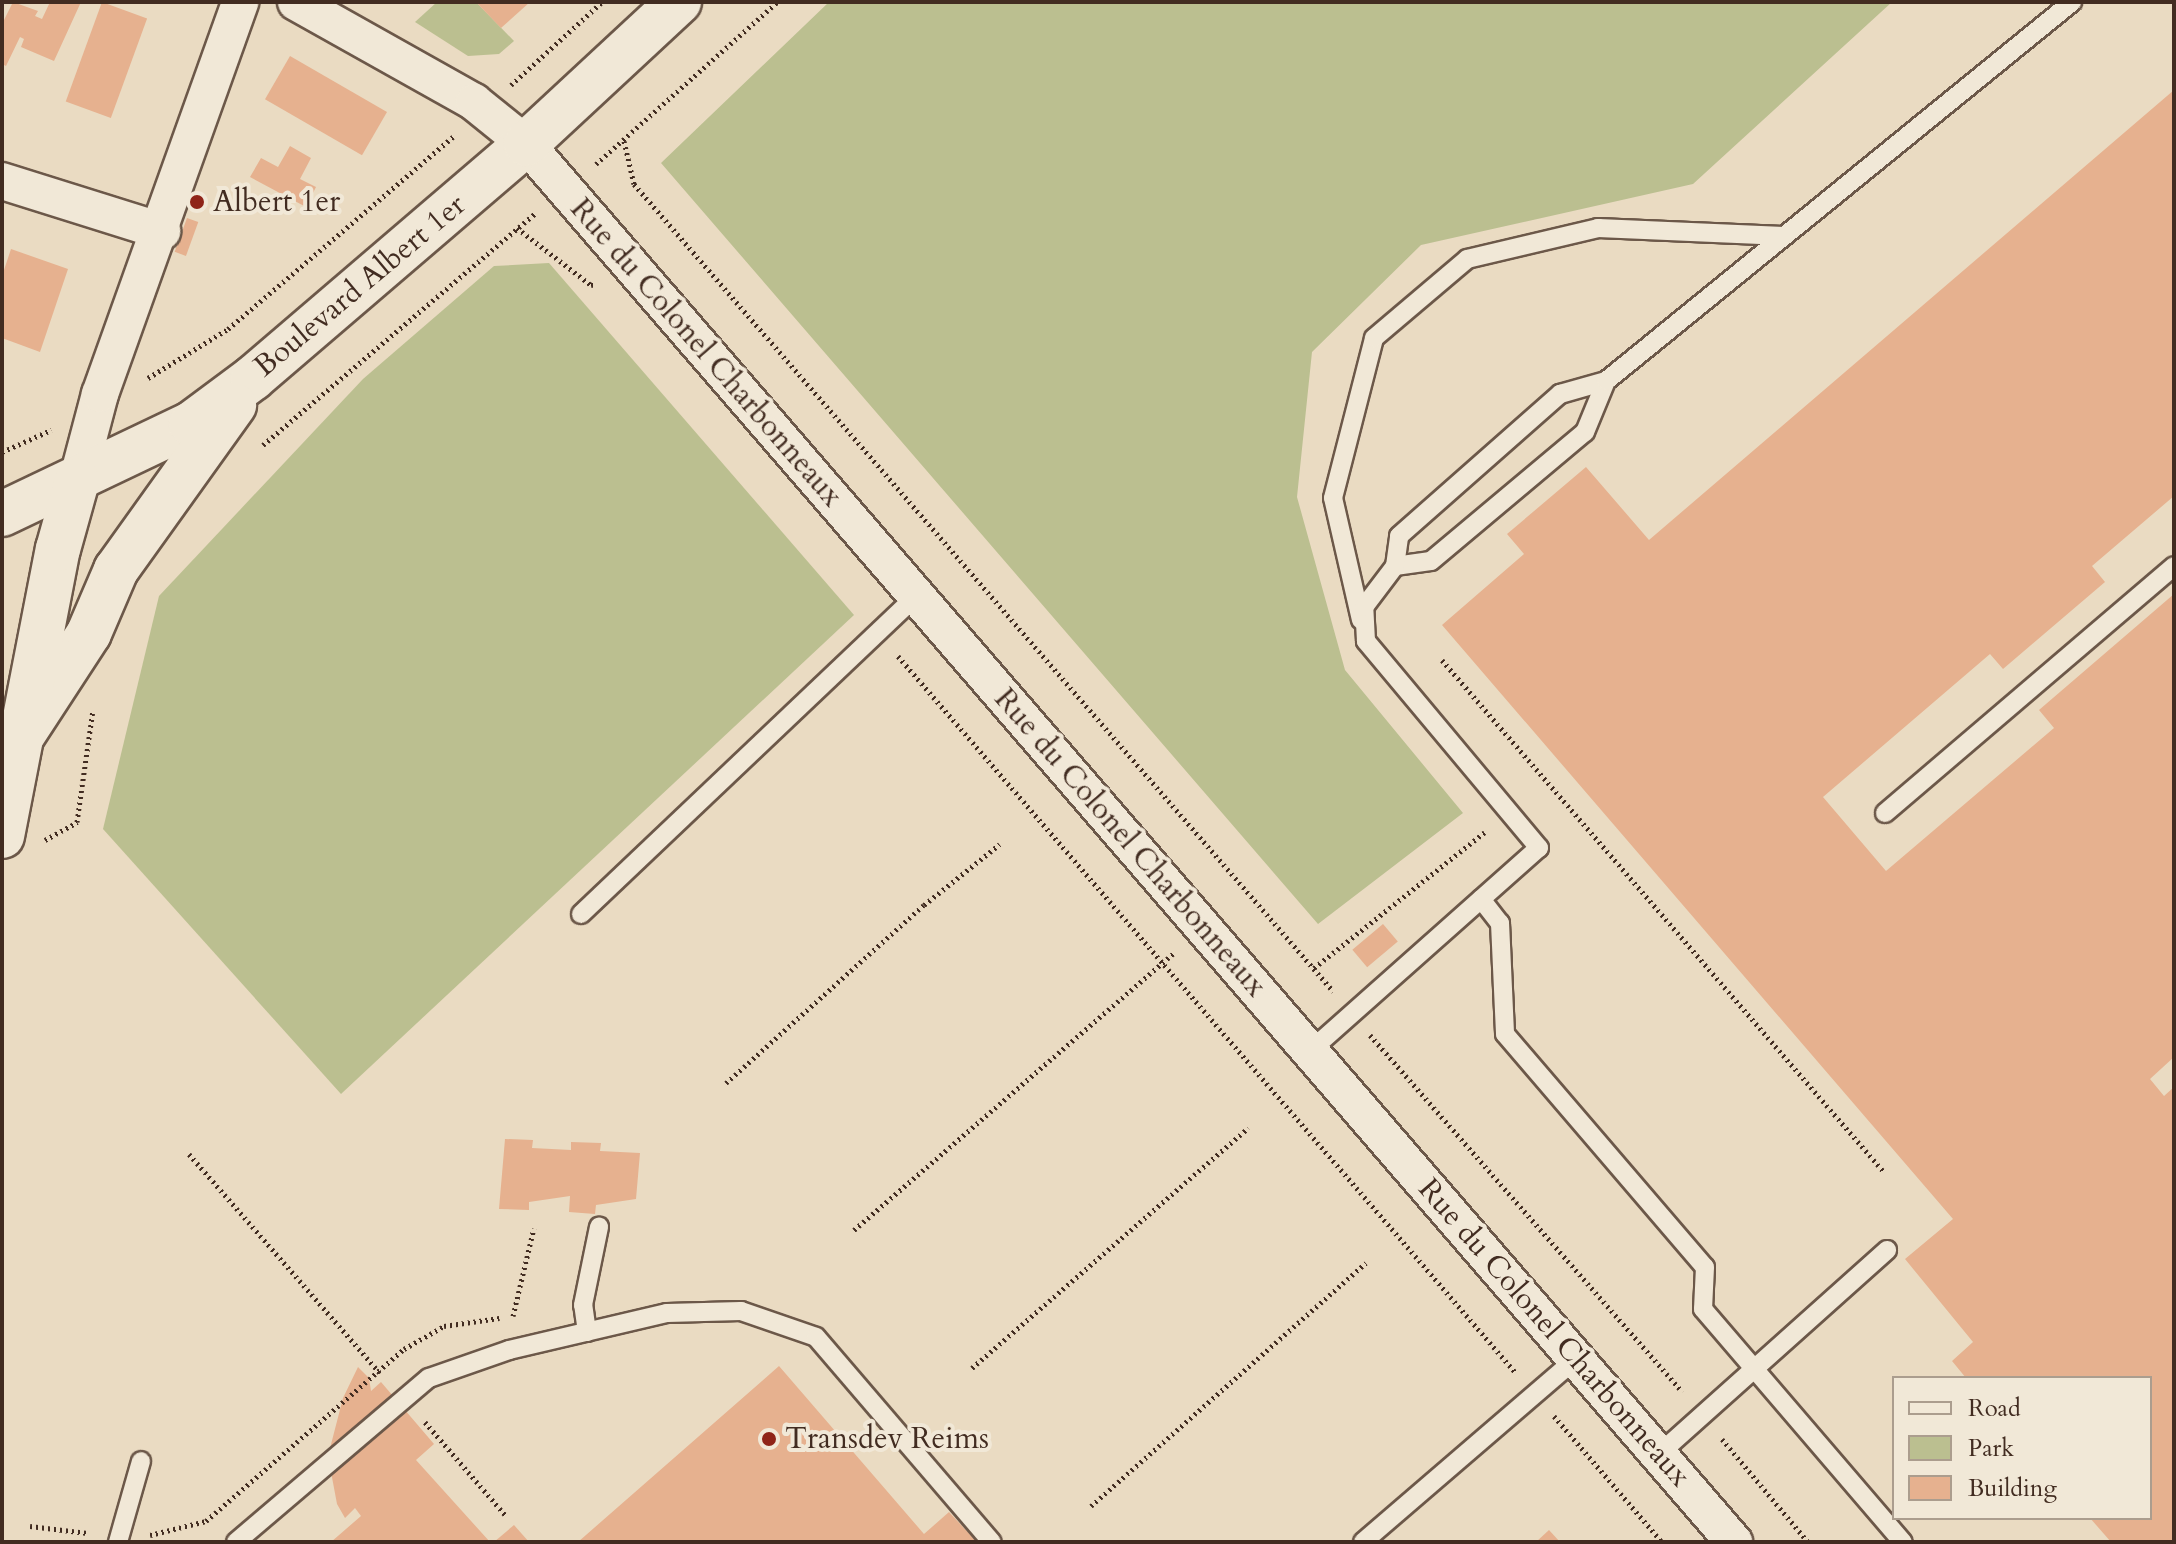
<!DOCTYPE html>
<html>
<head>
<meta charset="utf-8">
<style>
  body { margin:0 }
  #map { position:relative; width:2176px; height:1544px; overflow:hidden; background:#eadbc2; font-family:Cardo,serif }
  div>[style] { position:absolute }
  .green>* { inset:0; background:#bbbf90 }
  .building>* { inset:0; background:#e6b18f; transform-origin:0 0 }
  .path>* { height:5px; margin-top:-2.5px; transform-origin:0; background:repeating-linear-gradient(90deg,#422c21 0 2px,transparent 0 6px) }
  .roads { filter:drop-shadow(2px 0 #6c5849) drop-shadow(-2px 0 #6c5849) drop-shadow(0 2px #6c5849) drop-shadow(0 -2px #6c5849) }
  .lane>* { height:18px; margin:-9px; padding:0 9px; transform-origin:9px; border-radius:9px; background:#f1e8d7 }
  .street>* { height:36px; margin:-18px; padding:0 18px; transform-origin:18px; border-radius:18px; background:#f1e8d7 }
  .secondary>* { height:44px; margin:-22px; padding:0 22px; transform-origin:22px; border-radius:22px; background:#f1e8d7 }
  .dots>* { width:22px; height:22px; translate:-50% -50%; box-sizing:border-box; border:4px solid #f1e8d7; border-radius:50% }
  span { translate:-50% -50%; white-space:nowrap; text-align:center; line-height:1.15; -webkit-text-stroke:8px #f1e8d7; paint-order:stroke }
  .poi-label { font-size:30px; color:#422c21 }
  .left { translate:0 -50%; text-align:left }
  .street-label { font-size:30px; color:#422c21 }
  .frame { position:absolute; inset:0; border:4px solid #422c21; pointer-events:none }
  .legend { position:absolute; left:1892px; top:1376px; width:260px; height:144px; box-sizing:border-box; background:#f1e8d7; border:2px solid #ab9d8e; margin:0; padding:10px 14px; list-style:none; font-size:24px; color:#422c21 }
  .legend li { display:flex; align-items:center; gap:16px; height:40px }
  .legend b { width:40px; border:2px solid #ab9d8e }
</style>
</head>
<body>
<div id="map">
  <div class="green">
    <div style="clip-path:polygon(437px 2px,476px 2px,514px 41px,499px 54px,468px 56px,415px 22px)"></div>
    <div style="clip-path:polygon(829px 2px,1892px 2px,1693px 184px,1421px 245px,1312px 352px,1297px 497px,1345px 670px,1463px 813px,1318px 924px,661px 163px)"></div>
    <div style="clip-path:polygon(549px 263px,854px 615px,341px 1094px,103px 829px,159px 596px,363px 379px,494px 266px)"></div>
  </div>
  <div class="building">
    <div style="clip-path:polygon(13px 2px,38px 11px,35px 16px,42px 19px,50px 2px,81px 2px,54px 61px,21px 47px,24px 39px,20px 37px,6px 66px,2px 64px,2px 24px)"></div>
    <div style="left:102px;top:2px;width:48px;height:106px;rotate:20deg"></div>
    <div style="clip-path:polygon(476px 2px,530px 2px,501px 28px)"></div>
    <div style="left:290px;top:56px;width:112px;height:50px;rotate:30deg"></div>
    <div style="clip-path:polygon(2174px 90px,2174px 496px,2092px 566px,2105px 582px,2003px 669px,1990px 654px,1823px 797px,1886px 871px,2054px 728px,2039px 710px,2174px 594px,2174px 1057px,2150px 1079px,2164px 1096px,2174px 1087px,2174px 1542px,2111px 1542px,2090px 1518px,2150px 1518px,2150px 1378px,1966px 1378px,1952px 1361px,1973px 1342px,1905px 1259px,1953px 1219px,1442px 625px,1524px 554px,1507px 534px,1586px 467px,1649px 540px)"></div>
    <div style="clip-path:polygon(290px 146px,311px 158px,300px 179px,316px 187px,306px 207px,250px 177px,261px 158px,278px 167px)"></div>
    <div style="left:187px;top:218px;width:12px;height:36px;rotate:20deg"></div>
    <div style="clip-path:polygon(11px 249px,68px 269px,40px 352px,2px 338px,2px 276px)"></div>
    <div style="left:1383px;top:924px;width:23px;height:40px;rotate:50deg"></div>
    <div style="clip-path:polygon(505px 1139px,533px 1140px,532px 1148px,571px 1150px,571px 1142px,601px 1143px,600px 1151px,640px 1153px,636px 1199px,596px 1205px,595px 1214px,569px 1212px,570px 1196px,529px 1202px,529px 1210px,499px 1209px)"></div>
    <div style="clip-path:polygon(779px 1366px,924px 1534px,949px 1512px,977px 1542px,578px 1542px)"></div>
    <div style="clip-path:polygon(358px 1367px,369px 1378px,371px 1391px,381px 1382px,434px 1444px,416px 1460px,490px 1542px,331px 1542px,361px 1516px,355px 1508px,345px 1518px,337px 1504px,328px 1456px,343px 1398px)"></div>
    <div style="clip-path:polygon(514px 1525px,529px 1542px,494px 1542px)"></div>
    <div style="clip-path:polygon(1549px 1530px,1560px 1542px,1536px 1542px)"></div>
  </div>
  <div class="path">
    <div style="left:511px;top:85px;width:123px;rotate:-42.4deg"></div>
    <div style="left:624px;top:141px;width:44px;rotate:76.9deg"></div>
    <div style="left:634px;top:184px;width:1068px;rotate:49.1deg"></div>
    <div style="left:596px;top:164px;width:243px;rotate:-41.8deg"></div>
    <div style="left:517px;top:228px;width:93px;rotate:37.6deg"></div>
    <div style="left:591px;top:285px;width:5px;rotate:-11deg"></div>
    <div style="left:148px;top:378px;width:94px;rotate:-31.5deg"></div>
    <div style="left:228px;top:329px;width:296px;rotate:-40.5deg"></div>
    <div style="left:263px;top:445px;width:358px;rotate:-40.4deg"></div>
    <div style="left:2px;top:452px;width:54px;rotate:-24.2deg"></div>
    <div style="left:898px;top:656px;width:947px;rotate:49.24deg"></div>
    <div style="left:1442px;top:660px;width:676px;rotate:49.2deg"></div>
    <div style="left:45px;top:840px;width:37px;rotate:-29deg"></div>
    <div style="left:77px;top:822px;width:113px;rotate:-81.9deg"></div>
    <div style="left:1314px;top:968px;width:218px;rotate:-38.5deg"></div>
    <div style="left:1370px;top:1035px;width:474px;rotate:48.8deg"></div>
    <div style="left:726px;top:1083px;width:266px;rotate:-42deg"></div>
    <div style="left:924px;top:905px;width:97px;rotate:-38.8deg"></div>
    <div style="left:189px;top:1154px;width:291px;rotate:48.9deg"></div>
    <div style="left:854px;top:1230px;width:423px;rotate:-40.9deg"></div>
    <div style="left:513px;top:1316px;width:90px;rotate:-76.6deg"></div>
    <div style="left:972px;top:1368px;width:366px;rotate:-41deg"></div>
    <div style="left:1554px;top:1416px;width:166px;rotate:49.4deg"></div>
    <div style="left:425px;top:1422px;width:124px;rotate:49.2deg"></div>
    <div style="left:1722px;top:1439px;width:134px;rotate:50.1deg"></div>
    <div style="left:1091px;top:1506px;width:367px;rotate:-41.5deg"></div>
    <div style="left:30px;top:1526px;width:58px;rotate:6.9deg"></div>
    <div style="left:150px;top:1535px;width:58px;rotate:-14deg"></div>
    <div style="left:206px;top:1521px;width:262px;rotate:-41deg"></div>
    <div style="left:404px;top:1349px;width:46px;rotate:-29.9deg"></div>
    <div style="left:444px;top:1326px;width:56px;rotate:-8.3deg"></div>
  </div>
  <div class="roads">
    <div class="lane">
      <div style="left:1395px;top:566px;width:36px;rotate:-8deg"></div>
      <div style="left:1431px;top:561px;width:201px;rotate:-40deg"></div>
      <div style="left:1585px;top:432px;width:55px;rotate:-67.6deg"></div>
      <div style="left:1361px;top:620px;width:125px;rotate:-102.9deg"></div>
      <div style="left:1333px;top:498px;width:165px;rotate:-75.6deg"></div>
      <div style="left:1374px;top:338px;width:122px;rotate:-40.3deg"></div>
      <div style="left:1467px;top:259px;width:135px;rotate:-13.3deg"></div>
      <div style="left:1598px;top:228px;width:186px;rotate:2.5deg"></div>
      <div style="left:1885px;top:813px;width:380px;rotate:-40.5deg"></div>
      <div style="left:1481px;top:899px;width:31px;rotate:52deg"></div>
      <div style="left:1500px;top:923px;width:111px;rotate:87.4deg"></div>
      <div style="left:1505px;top:1034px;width:307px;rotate:49.4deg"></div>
      <div style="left:1705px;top:1267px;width:42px;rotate:92.7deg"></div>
      <div style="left:1703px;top:1309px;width:307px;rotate:49.4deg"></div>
      <div style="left:581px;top:914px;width:462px;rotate:-43.5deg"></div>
      <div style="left:1310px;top:1051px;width:306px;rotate:-41.6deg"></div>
      <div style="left:1539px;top:848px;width:270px;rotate:-129.9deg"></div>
      <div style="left:1366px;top:641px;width:34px;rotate:-93deg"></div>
      <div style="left:1364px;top:607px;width:51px;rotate:-52.9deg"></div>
      <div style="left:1395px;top:566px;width:30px;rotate:-82deg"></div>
      <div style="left:1399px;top:536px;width:215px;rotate:-41.4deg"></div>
      <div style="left:1560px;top:394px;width:48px;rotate:-15.8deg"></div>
      <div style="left:1606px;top:381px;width:601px;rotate:-39.12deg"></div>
      <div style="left:587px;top:1332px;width:27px;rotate:-98deg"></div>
      <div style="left:583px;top:1305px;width:80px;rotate:-78.4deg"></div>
      <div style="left:1659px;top:1454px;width:306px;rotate:-41.8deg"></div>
      <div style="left:118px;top:1542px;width:84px;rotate:-74.1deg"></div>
      <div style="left:236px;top:1542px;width:253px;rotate:-40.4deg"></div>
      <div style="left:429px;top:1378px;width:85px;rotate:-19.3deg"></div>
      <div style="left:509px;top:1350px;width:162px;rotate:-13.2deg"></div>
      <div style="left:667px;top:1313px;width:74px;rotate:-1.5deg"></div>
      <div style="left:741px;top:1311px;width:79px;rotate:19.1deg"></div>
      <div style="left:816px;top:1337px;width:270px;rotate:49.4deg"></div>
      <div style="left:1363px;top:1542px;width:281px;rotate:-40.7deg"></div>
    </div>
    <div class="street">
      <div style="left:296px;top:2px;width:204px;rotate:29.3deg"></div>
      <div style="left:474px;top:102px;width:67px;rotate:38.9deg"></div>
      <div style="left:526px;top:144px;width:1848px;rotate:49.17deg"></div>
      <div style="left:2px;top:181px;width:168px;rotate:17.4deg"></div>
      <div style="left:77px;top:481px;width:90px;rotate:-75.2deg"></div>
      <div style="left:100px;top:394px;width:416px;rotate:-70.3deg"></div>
    </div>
    <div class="secondary">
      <div style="left:2px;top:514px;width:209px;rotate:-25.5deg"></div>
      <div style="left:191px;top:424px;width:77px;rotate:-36.6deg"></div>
      <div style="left:253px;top:378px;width:360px;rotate:-40.6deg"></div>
      <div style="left:526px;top:144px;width:209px;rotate:-42.9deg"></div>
      <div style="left:20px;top:739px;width:126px;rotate:-56.9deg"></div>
      <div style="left:89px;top:633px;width:69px;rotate:-66.8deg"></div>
      <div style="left:116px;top:570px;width:203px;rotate:-54.4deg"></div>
      <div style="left:2px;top:836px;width:292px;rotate:-79deg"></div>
      <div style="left:58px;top:549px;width:71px;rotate:-74.4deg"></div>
    </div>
  </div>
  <div class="dots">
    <div style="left:197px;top:202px;background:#8f2418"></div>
    <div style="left:769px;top:1439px;background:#8f2418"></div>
  </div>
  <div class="poi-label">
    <span class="left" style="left:213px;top:202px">Albert 1er</span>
    <span class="left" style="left:785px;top:1439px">Transdev Reims</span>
  </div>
  <div class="street-label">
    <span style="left:360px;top:286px;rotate:-40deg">Boulevard Albert 1er</span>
    <span style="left:706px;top:353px;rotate:49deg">Rue du Colonel Charbonneaux</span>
    <span style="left:1130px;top:843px;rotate:49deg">Rue du Colonel Charbonneaux</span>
    <span style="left:1554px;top:1333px;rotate:49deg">Rue du Colonel Charbonneaux</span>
  </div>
  <div class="frame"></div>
  <ul class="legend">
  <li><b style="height:10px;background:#f1e8d7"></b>Road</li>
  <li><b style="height:22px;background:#bbbf90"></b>Park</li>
  <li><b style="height:22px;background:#e6b18f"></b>Building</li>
  </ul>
</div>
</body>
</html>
